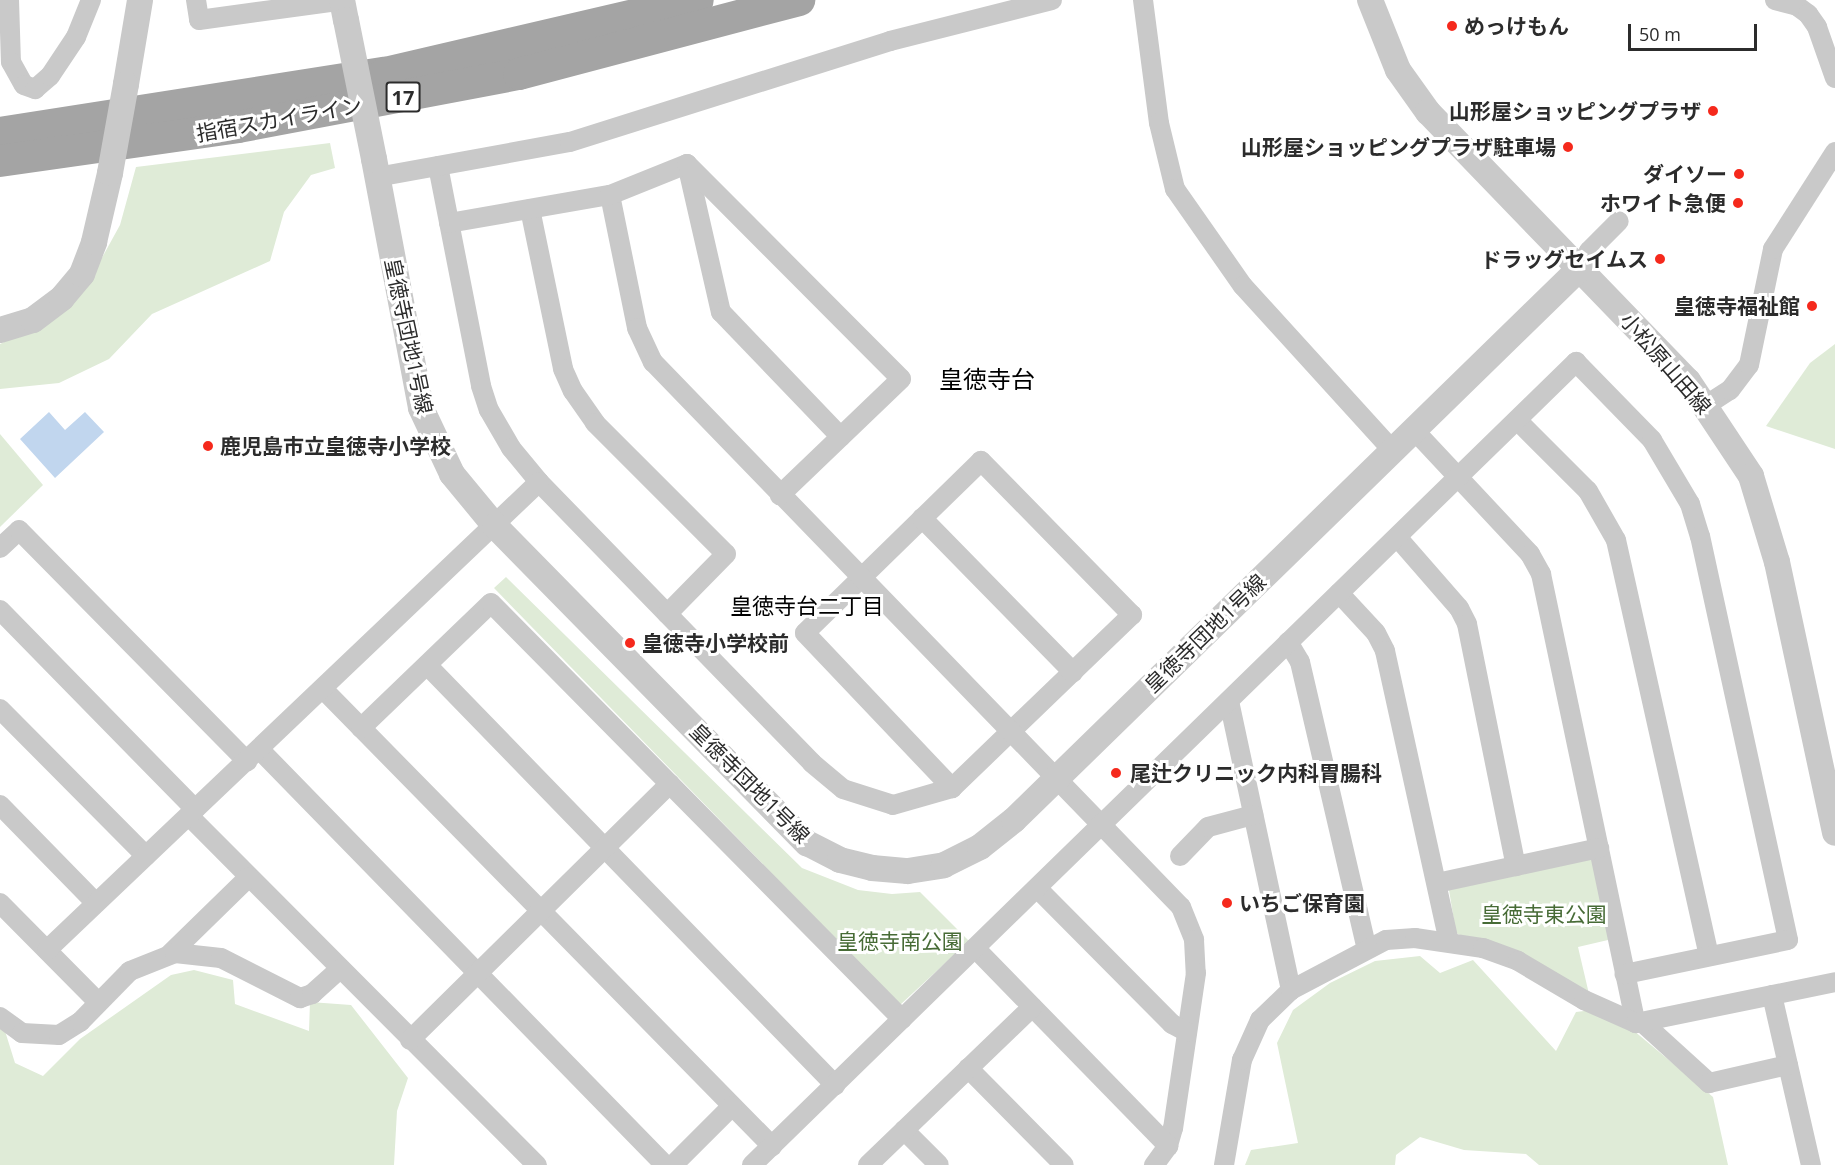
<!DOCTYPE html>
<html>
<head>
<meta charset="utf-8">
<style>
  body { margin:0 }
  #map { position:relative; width:1835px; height:1165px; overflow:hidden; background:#fff; font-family:"Open Sans","Noto Sans JP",sans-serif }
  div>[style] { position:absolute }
  .green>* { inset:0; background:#dfebd7 }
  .water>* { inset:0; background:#c1d6ee }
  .minor>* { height:20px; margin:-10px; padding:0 10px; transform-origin:10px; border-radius:10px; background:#c9c9c9 }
  .tertiary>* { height:26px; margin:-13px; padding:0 13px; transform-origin:13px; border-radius:13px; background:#c9c9c9 }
  .primary>* { height:32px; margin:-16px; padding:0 16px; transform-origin:16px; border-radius:16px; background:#a4a4a4 }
  .tertiary-bridge>* { height:26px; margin:-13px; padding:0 13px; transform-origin:13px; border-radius:13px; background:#c9c9c9 }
  .dots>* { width:16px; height:16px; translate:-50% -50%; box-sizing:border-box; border:3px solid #fff; border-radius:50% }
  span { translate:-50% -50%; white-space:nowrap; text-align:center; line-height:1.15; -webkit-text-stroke:6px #fff; paint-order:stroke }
  .shield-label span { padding:2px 4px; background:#fff; border:2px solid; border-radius:4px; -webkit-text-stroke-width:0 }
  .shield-label { font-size:20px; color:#2c2c2c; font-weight:700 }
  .poi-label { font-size:21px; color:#2c2c2c; font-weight:700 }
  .left { translate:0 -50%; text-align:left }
  .right { translate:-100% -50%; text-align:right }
  .street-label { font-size:21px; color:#2c2c2c }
  .park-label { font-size:21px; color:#476b36 }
  .neighbourhood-label { font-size:22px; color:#000 }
  .quarter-label { font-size:24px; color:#000 }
  .scale { position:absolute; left:1628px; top:24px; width:129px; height:27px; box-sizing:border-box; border:3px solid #2c2c2c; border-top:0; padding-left:8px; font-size:18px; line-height:21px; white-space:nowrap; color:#2c2c2c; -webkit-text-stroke:4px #fff; paint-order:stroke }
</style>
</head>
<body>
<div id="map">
  <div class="green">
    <div style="clip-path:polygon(330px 143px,335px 168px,311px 175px,284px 212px,270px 261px,152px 314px,109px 359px,59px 383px,0 389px,0 344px,52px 319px,87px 285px,120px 225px,136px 167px)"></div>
    <div style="clip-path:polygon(1835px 344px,1835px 449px,1766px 426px,1810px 363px)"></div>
    <div style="clip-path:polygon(0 434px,43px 485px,0 527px)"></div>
    <div style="clip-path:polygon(506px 577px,802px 868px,858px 890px,892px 894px,920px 892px,969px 941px,900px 1005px,494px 588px)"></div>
    <div style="clip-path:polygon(1588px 858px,1594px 862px,1611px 936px,1608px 940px,1578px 947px,1589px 994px,1456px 933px,1449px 890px)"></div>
    <div style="clip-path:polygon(1420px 956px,1440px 973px,1473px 960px,1556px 1051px,1576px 1012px,1592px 1010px,1627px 1025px,1713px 1097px,1728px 1165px,1539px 1165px,1526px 1154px,1464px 1150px,1420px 1137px,1396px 1155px,1395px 1165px,1245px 1165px,1251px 1150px,1298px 1143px,1277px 1043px,1293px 1010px,1330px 983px,1375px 961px)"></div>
    <div style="clip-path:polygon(194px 970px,233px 980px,235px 1004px,309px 1031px,310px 1002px,351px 1005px,408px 1078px,397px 1111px,394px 1165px,0 1165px,0 1028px,5px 1031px,15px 1063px,43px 1076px,80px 1039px,171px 975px)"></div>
  </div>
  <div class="water">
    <div style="clip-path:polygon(49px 412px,65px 430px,85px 412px,104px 432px,55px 478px,20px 439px)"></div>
  </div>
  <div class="minor">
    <div style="left:9px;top:0;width:62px;rotate:88.2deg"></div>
    <div style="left:11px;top:62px;width:26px;rotate:61deg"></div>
    <div style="left:24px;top:85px;width:12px;rotate:20deg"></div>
    <div style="left:35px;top:89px;width:20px;rotate:-41deg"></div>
    <div style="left:50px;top:76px;width:47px;rotate:-56.3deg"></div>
    <div style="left:76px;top:37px;width:40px;rotate:-68deg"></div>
    <div style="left:196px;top:0;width:20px;rotate:81deg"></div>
    <div style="left:199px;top:20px;width:147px;rotate:-7.8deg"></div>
    <div style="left:1143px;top:0;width:124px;rotate:82.6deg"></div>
    <div style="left:1159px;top:123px;width:68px;rotate:76.4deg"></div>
    <div style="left:1175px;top:189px;width:118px;rotate:55deg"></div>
    <div style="left:1243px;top:286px;width:223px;rotate:47.7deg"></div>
    <div style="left:1775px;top:0;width:23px;rotate:15deg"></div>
    <div style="left:1797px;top:6px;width:14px;rotate:36deg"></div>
    <div style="left:1808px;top:14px;width:16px;rotate:55deg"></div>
    <div style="left:1817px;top:27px;width:54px;rotate:70.6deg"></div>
    <div style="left:687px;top:164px;width:152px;rotate:77.1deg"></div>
    <div style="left:721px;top:312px;width:173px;rotate:46.2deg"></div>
    <div style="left:438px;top:166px;width:224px;rotate:78.9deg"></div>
    <div style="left:481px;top:386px;width:25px;rotate:72deg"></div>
    <div style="left:489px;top:410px;width:44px;rotate:59.9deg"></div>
    <div style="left:511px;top:448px;width:44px;rotate:50.5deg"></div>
    <div style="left:539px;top:482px;width:392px;rotate:45.8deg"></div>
    <div style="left:812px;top:763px;width:40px;rotate:40deg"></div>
    <div style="left:843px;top:789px;width:52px;rotate:17.7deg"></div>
    <div style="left:893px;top:805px;width:61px;rotate:-16.1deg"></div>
    <div style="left:952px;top:788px;width:250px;rotate:-43.9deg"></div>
    <div style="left:1132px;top:615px;width:216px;rotate:-134.4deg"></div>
    <div style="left:981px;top:461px;width:246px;rotate:135.7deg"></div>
    <div style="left:805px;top:633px;width:214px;rotate:46.5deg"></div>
    <div style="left:377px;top:177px;width:196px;rotate:-10.3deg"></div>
    <div style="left:570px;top:142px;width:336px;rotate:-17.5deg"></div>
    <div style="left:890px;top:41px;width:167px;rotate:-14.2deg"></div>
    <div style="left:610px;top:195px;width:136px;rotate:78.5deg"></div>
    <div style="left:637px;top:328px;width:38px;rotate:65deg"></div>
    <div style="left:653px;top:362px;width:759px;rotate:45.91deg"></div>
    <div style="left:1181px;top:907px;width:35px;rotate:68deg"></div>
    <div style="left:1194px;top:940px;width:33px;rotate:87deg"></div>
    <div style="left:1196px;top:973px;width:157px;rotate:98.4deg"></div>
    <div style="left:1173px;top:1128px;width:19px;rotate:106deg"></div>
    <div style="left:1168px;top:1146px;width:24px;rotate:126deg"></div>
    <div style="left:530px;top:209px;width:163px;rotate:78.3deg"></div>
    <div style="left:563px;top:369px;width:24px;rotate:66deg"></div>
    <div style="left:573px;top:391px;width:39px;rotate:55deg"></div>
    <div style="left:595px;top:423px;width:185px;rotate:45deg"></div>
    <div style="left:726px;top:554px;width:84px;rotate:134.5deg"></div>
    <div style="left:449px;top:223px;width:163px;rotate:-9.9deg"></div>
    <div style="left:610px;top:195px;width:83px;rotate:-21.9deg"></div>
    <div style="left:687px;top:164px;width:303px;rotate:45.1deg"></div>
    <div style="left:901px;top:379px;width:168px;rotate:136.2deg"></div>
    <div style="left:1580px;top:268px;width:19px;rotate:-62deg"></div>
    <div style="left:1589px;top:251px;width:42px;rotate:-45deg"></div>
    <div style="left:1705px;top:406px;width:30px;rotate:-33deg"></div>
    <div style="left:1730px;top:390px;width:31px;rotate:-53deg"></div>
    <div style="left:1749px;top:365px;width:118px;rotate:-78.3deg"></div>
    <div style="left:1773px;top:249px;width:115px;rotate:-57.4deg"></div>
    <div style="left:1517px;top:420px;width:100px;rotate:45deg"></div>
    <div style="left:1588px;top:491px;width:56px;rotate:60.3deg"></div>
    <div style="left:1616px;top:540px;width:426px;rotate:77.4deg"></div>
    <div style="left:1414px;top:430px;width:170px;rotate:46.9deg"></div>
    <div style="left:1530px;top:554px;width:23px;rotate:61deg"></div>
    <div style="left:1541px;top:574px;width:459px;rotate:78.1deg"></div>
    <div style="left:922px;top:518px;width:216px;rotate:45.6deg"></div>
    <div style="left:1397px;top:537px;width:94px;rotate:48.9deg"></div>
    <div style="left:1459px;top:608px;width:18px;rotate:63deg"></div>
    <div style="left:1467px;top:624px;width:247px;rotate:78.6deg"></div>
    <div style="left:0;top:548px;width:26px;rotate:-43deg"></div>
    <div style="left:19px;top:530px;width:325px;rotate:45.4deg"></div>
    <div style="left:1339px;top:593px;width:54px;rotate:47.2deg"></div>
    <div style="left:1376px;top:633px;width:20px;rotate:63deg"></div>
    <div style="left:1385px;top:651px;width:298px;rotate:77.6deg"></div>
    <div style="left:0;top:610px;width:279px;rotate:45.6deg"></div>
    <div style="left:1288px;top:642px;width:23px;rotate:59deg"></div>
    <div style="left:1300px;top:662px;width:295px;rotate:76.9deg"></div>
    <div style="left:427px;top:665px;width:586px;rotate:45.83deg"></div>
    <div style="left:323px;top:689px;width:641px;rotate:45.51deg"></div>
    <div style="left:1229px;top:701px;width:296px;rotate:77.9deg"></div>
    <div style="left:0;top:709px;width:207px;rotate:45.2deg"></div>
    <div style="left:361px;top:728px;width:180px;rotate:-43.9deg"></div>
    <div style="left:491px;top:603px;width:585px;rotate:45.35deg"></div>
    <div style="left:259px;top:749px;width:581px;rotate:45.7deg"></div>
    <div style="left:0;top:805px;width:137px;rotate:45.6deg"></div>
    <div style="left:189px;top:816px;width:493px;rotate:45.1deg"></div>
    <div style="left:1180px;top:856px;width:40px;rotate:-46deg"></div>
    <div style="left:1208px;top:827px;width:47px;rotate:-14.9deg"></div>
    <div style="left:1437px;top:883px;width:166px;rotate:-12.2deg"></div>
    <div style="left:1037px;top:888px;width:192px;rotate:45.2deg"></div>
    <div style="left:1172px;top:1024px;width:17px;rotate:28deg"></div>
    <div style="left:0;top:903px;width:139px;rotate:45.3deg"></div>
    <div style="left:975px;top:948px;width:277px;rotate:45.7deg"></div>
    <div style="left:47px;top:950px;width:679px;rotate:-43.57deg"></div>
    <div style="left:170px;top:954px;width:110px;rotate:-44.3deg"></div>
    <div style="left:1772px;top:995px;width:174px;rotate:77.1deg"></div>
    <div style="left:0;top:1017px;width:27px;rotate:36deg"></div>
    <div style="left:22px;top:1033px;width:37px;rotate:3deg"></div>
    <div style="left:59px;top:1035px;width:25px;rotate:-32deg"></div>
    <div style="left:80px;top:1022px;width:71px;rotate:-45.6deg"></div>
    <div style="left:130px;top:971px;width:48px;rotate:-21.8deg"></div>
    <div style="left:175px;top:953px;width:46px;rotate:6.2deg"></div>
    <div style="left:221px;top:958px;width:89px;rotate:26.9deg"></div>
    <div style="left:300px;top:998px;width:13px;rotate:-18deg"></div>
    <div style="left:312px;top:994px;width:38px;rotate:-42deg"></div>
    <div style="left:1642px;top:1022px;width:91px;rotate:42.3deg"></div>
    <div style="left:1709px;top:1083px;width:81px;rotate:-12.8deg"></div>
    <div style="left:410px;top:1040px;width:365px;rotate:-44.6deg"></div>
    <div style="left:968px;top:1068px;width:136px;rotate:45.3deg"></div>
    <div style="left:904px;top:1130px;width:49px;rotate:45deg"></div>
    <div style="left:673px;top:1165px;width:83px;rotate:-45deg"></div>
    <div style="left:752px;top:1165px;width:1151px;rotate:-44.26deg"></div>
    <div style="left:1576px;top:362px;width:109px;rotate:45.7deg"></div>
    <div style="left:1652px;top:440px;width:74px;rotate:59.3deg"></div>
    <div style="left:1690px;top:504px;width:34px;rotate:73deg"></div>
    <div style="left:1700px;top:536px;width:413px;rotate:77.7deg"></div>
    <div style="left:1788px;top:940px;width:167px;rotate:168.2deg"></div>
    <div style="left:868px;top:1165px;width:228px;rotate:-43.9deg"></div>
    <div style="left:1224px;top:1165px;width:107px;rotate:-80.3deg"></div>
    <div style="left:1242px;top:1060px;width:44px;rotate:-65.8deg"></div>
    <div style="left:1260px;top:1020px;width:43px;rotate:-44.1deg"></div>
    <div style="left:1291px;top:990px;width:107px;rotate:-27.8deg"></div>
    <div style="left:1386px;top:940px;width:29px;rotate:-4deg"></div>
    <div style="left:1415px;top:938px;width:69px;rotate:8.4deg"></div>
    <div style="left:1483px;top:948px;width:37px;rotate:20deg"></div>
    <div style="left:1518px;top:961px;width:77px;rotate:30.6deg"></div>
    <div style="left:1584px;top:1000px;width:57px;rotate:23.9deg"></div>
    <div style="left:1636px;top:1023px;width:203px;rotate:-11.6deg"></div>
  </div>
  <div class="tertiary">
    <div style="left:342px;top:0;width:20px;rotate:79deg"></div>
    <div style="left:1370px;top:0;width:75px;rotate:68.2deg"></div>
    <div style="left:1398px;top:70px;width:52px;rotate:54.5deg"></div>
    <div style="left:1428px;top:112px;width:374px;rotate:46deg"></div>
    <div style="left:1688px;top:381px;width:114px;rotate:56.4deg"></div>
    <div style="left:1751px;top:476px;width:90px;rotate:73.2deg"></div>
    <div style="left:1777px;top:562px;width:277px;rotate:77.9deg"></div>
    <div style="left:126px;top:84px;width:85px;rotate:-80.5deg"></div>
    <div style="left:374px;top:159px;width:253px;rotate:79.3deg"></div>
    <div style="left:421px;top:408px;width:73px;rotate:64.8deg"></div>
    <div style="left:452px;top:474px;width:67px;rotate:50.4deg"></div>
    <div style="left:495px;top:526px;width:445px;rotate:45.5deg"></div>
    <div style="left:807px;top:843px;width:37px;rotate:27deg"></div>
    <div style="left:840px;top:860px;width:33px;rotate:14deg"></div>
    <div style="left:872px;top:868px;width:36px;rotate:5deg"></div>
    <div style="left:908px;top:871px;width:36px;rotate:-9deg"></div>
    <div style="left:944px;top:865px;width:40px;rotate:-26.6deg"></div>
    <div style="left:980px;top:847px;width:43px;rotate:-38.5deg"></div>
    <div style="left:1014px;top:820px;width:791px;rotate:-44.28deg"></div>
    <div style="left:0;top:330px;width:34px;rotate:-17deg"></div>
    <div style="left:33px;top:320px;width:36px;rotate:-37deg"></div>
    <div style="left:62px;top:298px;width:31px;rotate:-50deg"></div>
    <div style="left:82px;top:274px;width:34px;rotate:-69deg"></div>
    <div style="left:94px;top:242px;width:71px;rotate:-76.9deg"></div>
  </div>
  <div class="primary">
    <div style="left:0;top:133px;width:390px;rotate:-8.9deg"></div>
    <div style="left:385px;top:73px;width:321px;rotate:-13.1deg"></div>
    <div style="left:0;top:161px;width:240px;rotate:-8.1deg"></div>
    <div style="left:238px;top:127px;width:286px;rotate:-10.7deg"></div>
    <div style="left:519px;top:74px;width:290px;rotate:-14.8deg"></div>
  </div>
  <div class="tertiary-bridge">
    <div style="left:346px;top:20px;width:142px;rotate:78.6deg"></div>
    <div style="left:110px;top:173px;width:90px;rotate:-79.8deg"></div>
  </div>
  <div class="dots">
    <div style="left:1452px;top:26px;background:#f5291c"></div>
    <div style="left:1713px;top:111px;background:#f5291c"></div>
    <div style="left:1568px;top:147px;background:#f5291c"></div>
    <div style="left:1739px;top:174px;background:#f5291c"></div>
    <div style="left:1738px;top:203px;background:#f5291c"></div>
    <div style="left:1660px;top:259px;background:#f5291c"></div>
    <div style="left:1812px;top:306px;background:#f5291c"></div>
    <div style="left:208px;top:446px;background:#f5291c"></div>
    <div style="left:630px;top:643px;background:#f5291c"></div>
    <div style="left:1116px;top:773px;background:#f5291c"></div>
    <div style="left:1227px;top:903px;background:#f5291c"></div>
  </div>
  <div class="shield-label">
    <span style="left:403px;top:97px">17</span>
  </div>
  <div class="poi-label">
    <span class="left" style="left:1464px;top:26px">めっけもん</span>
    <span class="right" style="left:1701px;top:111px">山形屋ショッピングプラザ</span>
    <span class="right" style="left:1556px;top:147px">山形屋ショッピングプラザ駐車場</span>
    <span class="right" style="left:1727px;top:174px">ダイソー</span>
    <span class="right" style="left:1726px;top:203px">ホワイト急便</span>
    <span class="right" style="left:1648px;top:259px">ドラッグセイムス</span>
    <span class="right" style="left:1800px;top:306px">皇徳寺福祉館</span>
    <span class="left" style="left:220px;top:446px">鹿児島市立皇徳寺小学校</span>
    <span class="left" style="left:642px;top:643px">皇徳寺小学校前</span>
    <span class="left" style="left:1130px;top:773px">尾辻クリニック内科胃腸科</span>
    <span class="left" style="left:1239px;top:903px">いちご保育園</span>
  </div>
  <div class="street-label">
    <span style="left:279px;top:119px;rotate:-10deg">指宿スカイライン</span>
    <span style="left:409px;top:336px;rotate:78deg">皇徳寺団地1号線</span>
    <span style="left:1666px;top:363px;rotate:49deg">小松原山田線</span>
    <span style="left:1205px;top:633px;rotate:-44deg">皇徳寺団地1号線</span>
    <span style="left:750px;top:783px;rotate:45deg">皇徳寺団地1号線</span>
  </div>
  <div class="park-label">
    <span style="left:1544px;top:914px">皇徳寺東公園</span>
    <span style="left:900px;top:941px">皇徳寺南公園</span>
  </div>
  <div class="neighbourhood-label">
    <span style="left:807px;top:606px">皇徳寺台二丁目</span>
  </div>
  <div class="quarter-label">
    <span style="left:987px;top:379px">皇徳寺台</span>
  </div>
  <div class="scale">50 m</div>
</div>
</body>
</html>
